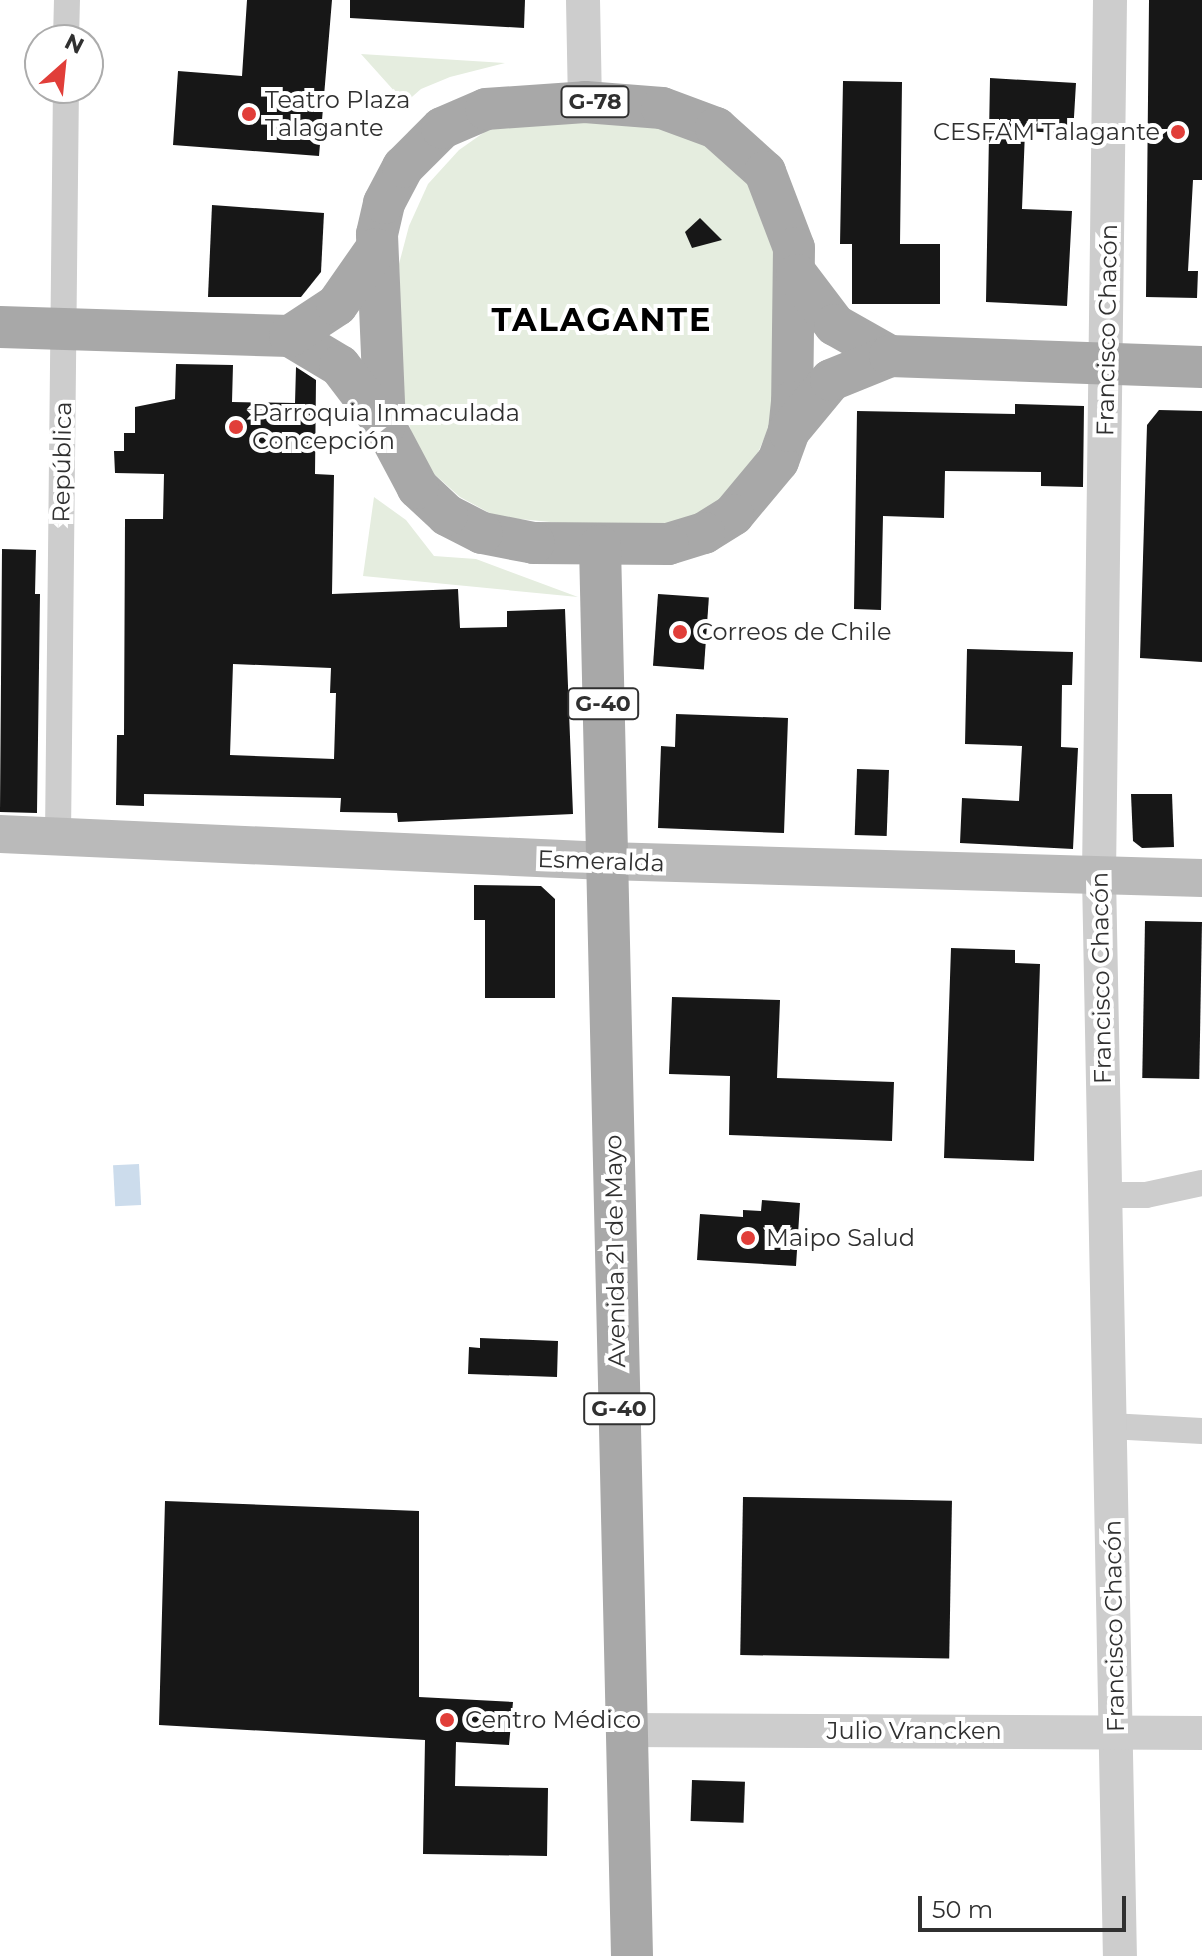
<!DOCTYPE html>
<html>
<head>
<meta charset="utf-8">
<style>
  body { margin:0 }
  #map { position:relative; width:1202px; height:1956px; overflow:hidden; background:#fff; font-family:Montserrat,sans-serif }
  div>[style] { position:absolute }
  .green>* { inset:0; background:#e5eddf }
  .water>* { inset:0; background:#ccdcec; transform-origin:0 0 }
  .building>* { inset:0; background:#171717; transform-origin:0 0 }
  .minor>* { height:26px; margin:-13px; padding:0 13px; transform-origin:13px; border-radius:13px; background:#cdcdcd }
  .tertiary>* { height:34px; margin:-17px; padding:0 17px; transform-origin:17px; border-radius:17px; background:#cdcdcd }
  .secondary>* { height:38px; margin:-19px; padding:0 19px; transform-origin:19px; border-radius:19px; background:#bababa }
  .primary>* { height:42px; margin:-21px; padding:0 21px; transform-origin:21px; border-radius:21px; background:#a8a8a8 }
  .dots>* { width:22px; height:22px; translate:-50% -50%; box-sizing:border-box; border:4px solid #fff; border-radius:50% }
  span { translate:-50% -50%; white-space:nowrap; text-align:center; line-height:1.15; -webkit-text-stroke:8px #fff; paint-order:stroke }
  .shield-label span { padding:2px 6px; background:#fff; border:2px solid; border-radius:6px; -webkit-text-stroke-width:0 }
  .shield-label { font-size:22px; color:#303030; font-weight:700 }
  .poi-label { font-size:24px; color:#303030 }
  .left { translate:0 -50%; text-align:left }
  .right { translate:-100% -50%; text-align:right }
  .street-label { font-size:24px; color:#303030 }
  .district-label { font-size:32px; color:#000; font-weight:700; letter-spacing:2px }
  .north { position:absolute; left:24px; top:24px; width:80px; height:80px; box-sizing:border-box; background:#fff; border:2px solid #acacac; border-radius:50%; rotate:27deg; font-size:22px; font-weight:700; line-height:32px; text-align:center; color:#303030 }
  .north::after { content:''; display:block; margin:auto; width:28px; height:36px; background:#e13e39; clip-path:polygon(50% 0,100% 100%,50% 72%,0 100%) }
  .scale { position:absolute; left:918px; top:1896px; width:208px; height:36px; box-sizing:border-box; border:4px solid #303030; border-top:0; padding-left:10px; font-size:24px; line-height:28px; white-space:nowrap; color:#303030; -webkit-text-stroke:6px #fff; paint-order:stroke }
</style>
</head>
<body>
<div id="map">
  <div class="green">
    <div style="clip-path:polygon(361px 54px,505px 63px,450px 77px,421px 89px,405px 103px)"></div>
    <div style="clip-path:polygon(530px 119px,634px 119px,713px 147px,762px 196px,783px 283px,770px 425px,753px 464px,725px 501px,685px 520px,636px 530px,497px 517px,460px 497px,433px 473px,412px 434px,403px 404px,399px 264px,409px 226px,428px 184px,459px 150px,486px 131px)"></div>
    <div style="clip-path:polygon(374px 497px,406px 520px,434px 556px,476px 559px,578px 597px,363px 576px)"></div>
  </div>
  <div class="water">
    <div style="left:139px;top:1164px;width:41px;height:26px;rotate:87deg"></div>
  </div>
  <div class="building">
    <div style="clip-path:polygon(247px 0,332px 0,319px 156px,173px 145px,178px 71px,242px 76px)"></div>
    <div style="clip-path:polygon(350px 0,525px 0,524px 28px,350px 18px)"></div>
    <div style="clip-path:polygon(1149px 0,1202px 0,1202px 180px,1193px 180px,1188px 271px,1198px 271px,1197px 298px,1146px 297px)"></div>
    <div style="clip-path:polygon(990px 78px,1076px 83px,1073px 134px,1025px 131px,1022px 209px,1072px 211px,1067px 306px,986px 302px)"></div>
    <div style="clip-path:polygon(843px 81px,902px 82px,900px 244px,940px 244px,940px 304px,852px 304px,852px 244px,840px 244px)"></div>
    <div style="clip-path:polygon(212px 205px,324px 213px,321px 272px,301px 297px,208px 297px)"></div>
    <div style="clip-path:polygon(700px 218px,722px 240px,692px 248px,685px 232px)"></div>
    <div style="clip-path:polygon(evenodd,176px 364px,233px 365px,232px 402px,295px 403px,296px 367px,316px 380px,315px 474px,334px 475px,332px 594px,458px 589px,460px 628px,507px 627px,507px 611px,565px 609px,573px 814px,398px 822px,397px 813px,340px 812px,341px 798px,144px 794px,144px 806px,116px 805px,117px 735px,124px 735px,125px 519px,163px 519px,164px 474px,115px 473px,114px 451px,124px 451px,124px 433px,135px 433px,135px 407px,175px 399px,176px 364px,233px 664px,331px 668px,330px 693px,336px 693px,334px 759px,230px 755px,233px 664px)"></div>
    <div style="clip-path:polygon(1015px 404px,1084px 406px,1083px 487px,1041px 486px,1041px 472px,945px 471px,944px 518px,883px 516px,881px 610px,854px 609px,857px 411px,1015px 414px)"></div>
    <div style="clip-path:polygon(1159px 410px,1202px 411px,1202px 662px,1140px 658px,1147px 425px)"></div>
    <div style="clip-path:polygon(2px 549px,36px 550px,35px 594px,40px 594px,37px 813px,0 812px)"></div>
    <div style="left:658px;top:594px;width:51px;height:72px;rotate:4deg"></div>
    <div style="clip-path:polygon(967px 649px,1073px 652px,1072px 685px,1062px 685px,1061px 747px,1078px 748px,1073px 849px,960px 843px,962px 798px,1019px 801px,1022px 746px,965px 744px)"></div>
    <div style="clip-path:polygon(676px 714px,788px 718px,784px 833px,658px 828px,661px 746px,675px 747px)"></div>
    <div style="left:857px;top:769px;width:32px;height:66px;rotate:2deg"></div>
    <div style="clip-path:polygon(1131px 794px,1172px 794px,1174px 847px,1142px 848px,1133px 841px)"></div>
    <div style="clip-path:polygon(474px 885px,541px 886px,555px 899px,555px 998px,485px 998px,485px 920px,474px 920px)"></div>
    <div style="left:1145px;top:921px;width:57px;height:157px;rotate:1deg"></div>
    <div style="clip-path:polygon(951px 948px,1015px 950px,1015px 963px,1040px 964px,1034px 1161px,944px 1158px)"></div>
    <div style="clip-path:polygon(672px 997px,780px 1000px,777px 1078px,894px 1082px,892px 1141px,729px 1135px,730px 1076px,669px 1074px)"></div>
    <div style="clip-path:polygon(762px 1200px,800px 1203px,796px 1266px,697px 1260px,700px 1214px,743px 1217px,743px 1210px,761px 1211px)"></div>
    <div style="clip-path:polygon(480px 1338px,558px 1341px,557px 1377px,468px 1374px,469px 1347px,480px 1348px)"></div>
    <div style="left:743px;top:1497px;width:209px;height:158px;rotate:1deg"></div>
    <div style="clip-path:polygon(165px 1501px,419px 1511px,419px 1697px,513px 1702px,509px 1745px,456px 1742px,455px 1786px,548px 1788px,547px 1856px,423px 1854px,425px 1740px,159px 1725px)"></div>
    <div style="left:692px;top:1780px;width:53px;height:41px;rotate:2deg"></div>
  </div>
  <div class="minor">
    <div style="left:66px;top:40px;width:40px;rotate:-88.6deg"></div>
    <div style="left:58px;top:836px;width:748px;rotate:-89.39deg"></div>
    <div style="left:1106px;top:1195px;width:40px"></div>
    <div style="left:1146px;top:1195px;width:57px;rotate:-12.1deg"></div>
    <div style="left:1110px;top:1426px;width:92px;rotate:3.1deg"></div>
  </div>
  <div class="tertiary">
    <div style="left:583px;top:0;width:102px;rotate:88.9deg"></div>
    <div style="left:1110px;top:0;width:876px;rotate:90.72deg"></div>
    <div style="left:1099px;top:876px;width:1080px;rotate:88.89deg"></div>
    <div style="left:626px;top:1730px;width:576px;rotate:0.3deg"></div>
  </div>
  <div class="secondary">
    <div style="left:0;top:834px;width:607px;rotate:2.55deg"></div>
    <div style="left:606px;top:861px;width:596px;rotate:1.63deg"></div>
  </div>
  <div class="primary">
    <div style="left:585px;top:102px;width:77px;rotate:4.5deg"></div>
    <div style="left:662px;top:108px;width:58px;rotate:20.3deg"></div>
    <div style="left:716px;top:128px;width:66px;rotate:41.9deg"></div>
    <div style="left:765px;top:172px;width:81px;rotate:69.1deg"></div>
    <div style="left:794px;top:248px;width:154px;rotate:90.7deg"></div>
    <div style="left:792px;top:402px;width:29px;rotate:96deg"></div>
    <div style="left:789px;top:431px;width:32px;rotate:110deg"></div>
    <div style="left:778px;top:461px;width:70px;rotate:129.8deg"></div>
    <div style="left:733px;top:515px;width:34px;rotate:148deg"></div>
    <div style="left:704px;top:533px;width:38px;rotate:163deg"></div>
    <div style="left:668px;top:544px;width:134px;rotate:-179.6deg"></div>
    <div style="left:534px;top:543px;width:53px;rotate:-169.1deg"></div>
    <div style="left:482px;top:533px;width:39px;rotate:-153deg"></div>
    <div style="left:447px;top:515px;width:40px;rotate:-137deg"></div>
    <div style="left:418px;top:488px;width:70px;rotate:-118deg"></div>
    <div style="left:385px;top:426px;width:192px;rotate:-92.4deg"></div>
    <div style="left:377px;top:234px;width:32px;rotate:-77deg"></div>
    <div style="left:384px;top:203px;width:41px;rotate:-62.2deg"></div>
    <div style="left:403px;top:167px;width:55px;rotate:-45deg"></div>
    <div style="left:442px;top:128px;width:48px;rotate:-23.4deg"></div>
    <div style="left:486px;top:109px;width:99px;rotate:-4deg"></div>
    <div style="left:797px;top:275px;width:63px;rotate:52.8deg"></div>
    <div style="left:835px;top:325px;width:63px;rotate:29.4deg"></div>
    <div style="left:0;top:327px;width:290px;rotate:1.8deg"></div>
    <div style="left:290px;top:336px;width:58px;rotate:31deg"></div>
    <div style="left:340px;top:366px;width:74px;rotate:52.7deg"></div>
    <div style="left:290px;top:336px;width:56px;rotate:-33.4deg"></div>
    <div style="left:337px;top:305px;width:68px;rotate:-55.1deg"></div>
    <div style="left:789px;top:431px;width:66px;rotate:-50.5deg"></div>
    <div style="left:831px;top:380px;width:64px;rotate:-22.1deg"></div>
    <div style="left:890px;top:356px;width:312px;rotate:2deg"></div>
    <div style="left:600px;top:546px;width:1410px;rotate:88.7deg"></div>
  </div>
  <div class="dots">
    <div style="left:249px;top:114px;background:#e13e39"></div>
    <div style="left:1178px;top:132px;background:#e13e39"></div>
    <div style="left:236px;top:427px;background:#e13e39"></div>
    <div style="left:680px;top:632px;background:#e13e39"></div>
    <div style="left:748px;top:1238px;background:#e13e39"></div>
    <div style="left:447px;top:1720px;background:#e13e39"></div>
  </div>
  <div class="shield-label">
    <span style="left:595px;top:102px">G-78</span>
    <span style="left:603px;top:704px">G-40</span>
    <span style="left:619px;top:1409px">G-40</span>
  </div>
  <div class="poi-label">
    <span class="left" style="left:265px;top:114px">Teatro Plaza<br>Talagante</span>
    <span class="right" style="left:1160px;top:132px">CESFAM Talagante</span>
    <span class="left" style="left:252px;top:427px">Parroquia Inmaculada<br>Concepción</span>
    <span class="left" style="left:696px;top:632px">Correos de Chile</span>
    <span class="left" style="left:766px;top:1238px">Maipo Salud</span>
    <span class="left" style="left:465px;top:1720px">Centro Médico</span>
  </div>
  <div class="street-label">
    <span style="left:1107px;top:330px;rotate:-89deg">Francisco Chacón</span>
    <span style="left:62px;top:462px;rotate:-89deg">República</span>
    <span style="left:601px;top:861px;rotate:2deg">Esmeralda</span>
    <span style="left:1101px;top:978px;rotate:-91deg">Francisco Chacón</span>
    <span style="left:615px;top:1251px;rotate:-91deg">Avenida 21 de Mayo</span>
    <span style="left:1114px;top:1626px;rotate:-91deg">Francisco Chacón</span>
    <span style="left:914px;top:1731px">Julio Vrancken</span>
  </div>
  <div class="district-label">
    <span style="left:602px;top:320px">TALAGANTE</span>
  </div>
  <div class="north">N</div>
  <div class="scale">50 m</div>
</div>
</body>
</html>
